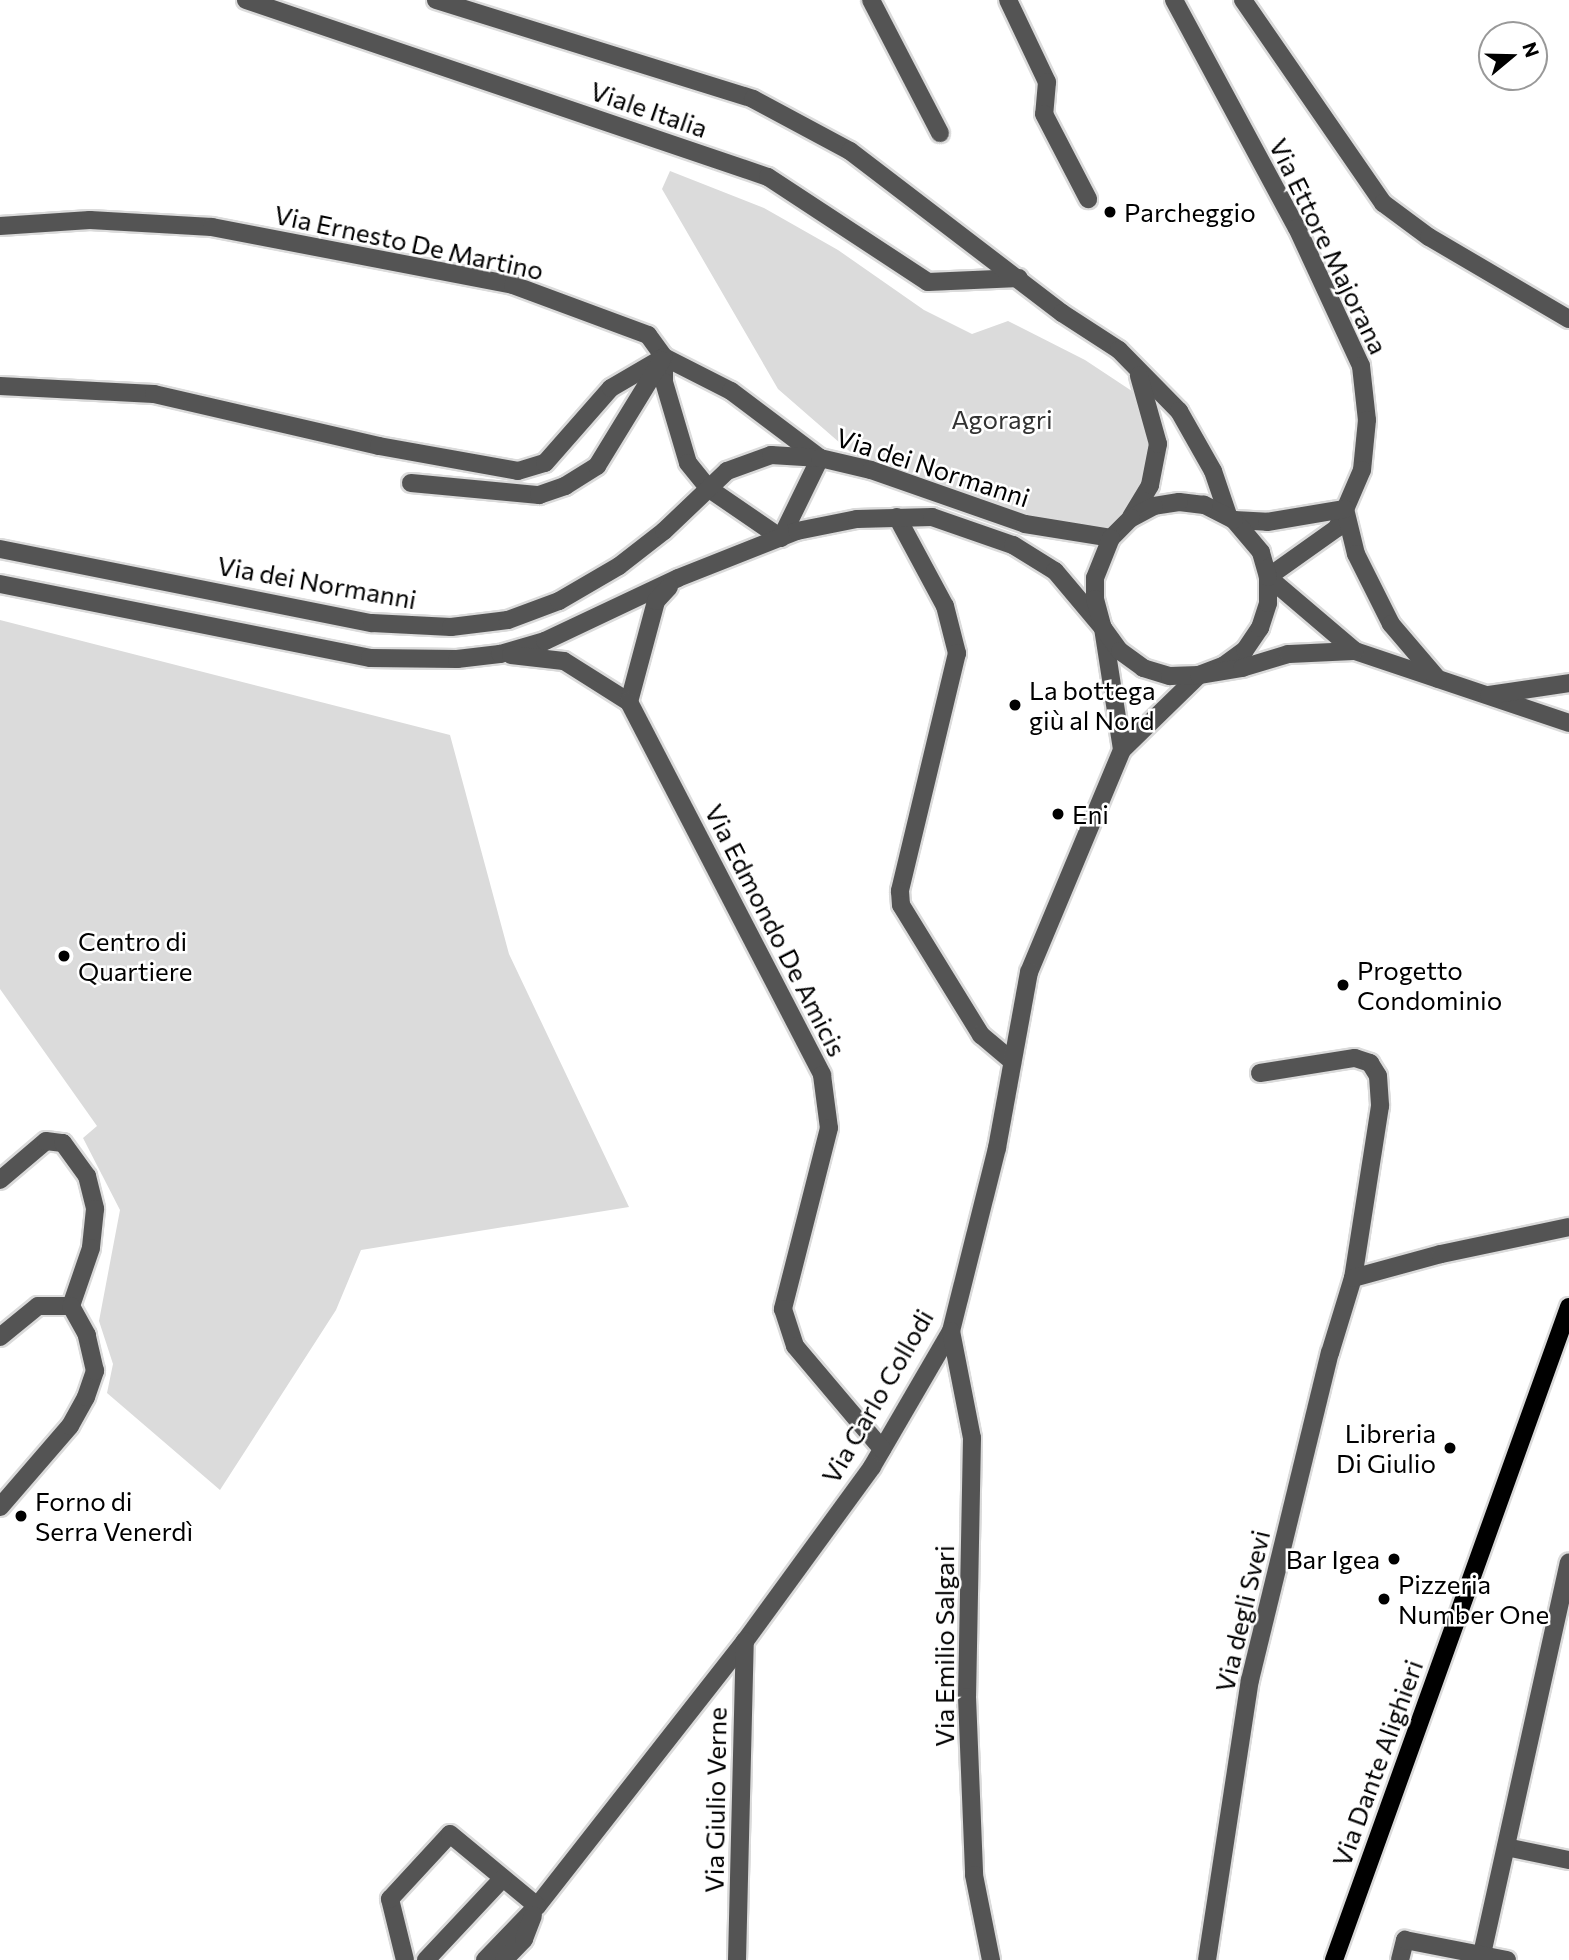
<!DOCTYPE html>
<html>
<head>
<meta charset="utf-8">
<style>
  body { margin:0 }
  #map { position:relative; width:1569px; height:1960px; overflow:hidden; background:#fff; font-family:Commissioner,sans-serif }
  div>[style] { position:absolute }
  .green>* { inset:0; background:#dbdbdb }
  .roads { filter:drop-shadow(2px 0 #dbdbdb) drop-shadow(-2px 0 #dbdbdb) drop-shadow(0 2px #dbdbdb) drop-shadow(0 -2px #dbdbdb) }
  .minor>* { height:18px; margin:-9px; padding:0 9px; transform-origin:9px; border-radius:9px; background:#545454 }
  .major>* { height:18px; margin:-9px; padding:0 9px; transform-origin:9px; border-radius:9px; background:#000 }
  .dots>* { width:19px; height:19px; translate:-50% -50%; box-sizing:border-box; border:4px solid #fff; border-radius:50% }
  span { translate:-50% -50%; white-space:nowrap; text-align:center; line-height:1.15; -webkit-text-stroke:5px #fff; paint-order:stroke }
  .street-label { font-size:26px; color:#000 }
  .poi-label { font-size:26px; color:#000 }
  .left { translate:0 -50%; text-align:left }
  .right { translate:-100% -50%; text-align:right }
  .park-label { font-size:26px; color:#323232 }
  .north { position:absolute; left:1478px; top:21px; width:70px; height:70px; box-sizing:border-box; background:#fff; border:2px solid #999; border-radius:50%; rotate:71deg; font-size:19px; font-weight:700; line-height:28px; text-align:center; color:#000 }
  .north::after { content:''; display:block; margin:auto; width:24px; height:32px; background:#000; clip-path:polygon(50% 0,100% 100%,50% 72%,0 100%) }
</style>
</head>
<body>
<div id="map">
  <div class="green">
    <div style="clip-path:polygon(670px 171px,764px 208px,838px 250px,924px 310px,972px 334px,1008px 321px,1085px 360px,1150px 403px,1150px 485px,1120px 527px,1074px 535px,871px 470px,778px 389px,662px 189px)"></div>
    <div style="clip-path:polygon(0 620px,450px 735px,509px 954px,629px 1207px,361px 1250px,336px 1310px,220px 1490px,107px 1393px,113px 1364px,99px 1321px,120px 1210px,83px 1138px,97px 1126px,0 989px)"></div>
  </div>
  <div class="roads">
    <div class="minor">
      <div style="left:246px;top:0;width:551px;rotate:18.73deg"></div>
      <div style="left:768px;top:177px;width:191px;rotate:33.3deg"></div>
      <div style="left:928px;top:282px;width:91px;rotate:-2.5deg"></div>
      <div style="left:436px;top:0;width:332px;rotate:17.3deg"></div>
      <div style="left:753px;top:99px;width:110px;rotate:28.2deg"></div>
      <div style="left:850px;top:151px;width:267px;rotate:37.4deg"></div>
      <div style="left:1062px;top:313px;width:68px;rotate:33deg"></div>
      <div style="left:1119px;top:350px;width:86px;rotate:45.5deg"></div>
      <div style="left:1179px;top:411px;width:69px;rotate:60.5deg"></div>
      <div style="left:1213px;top:471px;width:46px;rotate:71.2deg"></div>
      <div style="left:871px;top:0;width:150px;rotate:62.6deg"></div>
      <div style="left:1008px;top:0;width:91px;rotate:64.6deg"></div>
      <div style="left:1047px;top:82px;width:32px;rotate:95deg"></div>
      <div style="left:1044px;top:114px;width:96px;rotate:62.6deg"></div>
      <div style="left:1174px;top:0;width:259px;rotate:61.7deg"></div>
      <div style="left:1297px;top:228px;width:152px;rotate:65.1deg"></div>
      <div style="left:1361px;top:366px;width:54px;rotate:83.7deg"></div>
      <div style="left:1367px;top:420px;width:50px;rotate:95.7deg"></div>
      <div style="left:1362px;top:470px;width:63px;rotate:113.3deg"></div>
      <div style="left:1337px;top:528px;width:85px;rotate:144.6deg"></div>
      <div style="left:1268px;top:577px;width:114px;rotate:40.4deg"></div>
      <div style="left:1355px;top:651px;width:226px;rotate:18.6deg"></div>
      <div style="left:1243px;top:0;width:247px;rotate:55.4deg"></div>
      <div style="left:1383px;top:203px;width:57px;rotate:36.5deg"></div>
      <div style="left:1429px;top:237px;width:162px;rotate:30.4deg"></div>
      <div style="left:0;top:226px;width:90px;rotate:-3.8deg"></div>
      <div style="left:90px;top:220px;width:122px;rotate:3.3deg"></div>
      <div style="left:212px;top:227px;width:307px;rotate:10.9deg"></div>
      <div style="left:513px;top:285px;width:144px;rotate:20.3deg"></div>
      <div style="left:648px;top:335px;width:27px;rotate:54deg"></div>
      <div style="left:664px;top:357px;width:75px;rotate:26.9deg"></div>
      <div style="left:731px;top:391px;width:111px;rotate:37deg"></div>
      <div style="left:664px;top:357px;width:25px;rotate:90deg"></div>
      <div style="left:664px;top:382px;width:84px;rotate:73.5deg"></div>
      <div style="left:688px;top:463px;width:32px;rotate:51deg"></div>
      <div style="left:708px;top:488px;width:88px;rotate:34.4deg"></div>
      <div style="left:0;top:386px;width:154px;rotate:3deg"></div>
      <div style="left:154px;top:394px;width:231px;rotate:13deg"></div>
      <div style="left:379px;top:446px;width:141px;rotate:10.2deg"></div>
      <div style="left:518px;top:471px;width:28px;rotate:-17deg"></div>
      <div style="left:545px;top:463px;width:100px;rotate:-48.7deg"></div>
      <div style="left:611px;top:388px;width:61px;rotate:-30.3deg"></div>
      <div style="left:411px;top:483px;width:129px;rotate:5.4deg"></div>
      <div style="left:539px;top:495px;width:28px;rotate:-19deg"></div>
      <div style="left:565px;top:486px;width:38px;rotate:-32deg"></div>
      <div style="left:597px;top:466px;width:124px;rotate:-58.5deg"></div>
      <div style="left:1345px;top:509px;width:46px;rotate:76.3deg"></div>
      <div style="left:1356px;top:554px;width:78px;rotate:63.4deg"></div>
      <div style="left:1391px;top:624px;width:72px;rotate:49.5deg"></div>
      <div style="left:897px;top:517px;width:101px;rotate:61.7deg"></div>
      <div style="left:945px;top:606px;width:49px;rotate:75.7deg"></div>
      <div style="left:957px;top:653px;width:245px;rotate:103.5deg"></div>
      <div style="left:900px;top:891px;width:14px;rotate:86deg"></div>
      <div style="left:901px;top:905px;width:153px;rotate:58.4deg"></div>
      <div style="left:981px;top:1035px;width:40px;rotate:40deg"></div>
      <div style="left:1131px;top:517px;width:37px;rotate:-59deg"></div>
      <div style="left:1150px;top:485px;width:42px;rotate:-79deg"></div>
      <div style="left:1158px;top:444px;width:71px;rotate:-105.6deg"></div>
      <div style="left:1234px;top:520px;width:33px;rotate:3deg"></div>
      <div style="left:1267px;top:522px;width:79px;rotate:-9.5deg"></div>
      <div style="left:781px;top:538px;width:89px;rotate:-64deg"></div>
      <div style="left:0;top:549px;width:379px;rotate:11.3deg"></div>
      <div style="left:372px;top:623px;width:79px;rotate:2.9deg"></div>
      <div style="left:451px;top:627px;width:57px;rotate:-7deg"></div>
      <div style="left:508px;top:620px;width:54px;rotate:-20.4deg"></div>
      <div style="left:559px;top:601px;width:69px;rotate:-30.3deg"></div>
      <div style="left:619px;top:566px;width:57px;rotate:-37.9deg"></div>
      <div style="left:664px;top:531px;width:87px;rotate:-43.6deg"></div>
      <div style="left:727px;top:471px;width:47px;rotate:-20deg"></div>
      <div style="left:771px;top:455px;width:49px;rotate:3.5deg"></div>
      <div style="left:820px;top:458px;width:52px;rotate:13.2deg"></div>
      <div style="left:871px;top:470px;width:163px;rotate:19.3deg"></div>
      <div style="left:1025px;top:524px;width:87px;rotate:9.2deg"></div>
      <div style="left:0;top:584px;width:377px;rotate:11.3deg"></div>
      <div style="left:370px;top:658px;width:87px;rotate:0.7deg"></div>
      <div style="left:457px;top:659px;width:43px;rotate:-6.6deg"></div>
      <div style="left:500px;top:654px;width:47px;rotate:-16.1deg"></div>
      <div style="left:545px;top:641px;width:147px;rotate:-25.3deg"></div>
      <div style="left:678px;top:578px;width:128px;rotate:-21.6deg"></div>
      <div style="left:797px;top:531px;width:61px;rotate:-11.3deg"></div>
      <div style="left:857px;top:519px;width:75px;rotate:-1.5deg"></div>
      <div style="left:932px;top:517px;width:86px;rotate:19.1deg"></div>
      <div style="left:1013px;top:545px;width:49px;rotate:31.8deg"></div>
      <div style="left:1055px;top:571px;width:75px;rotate:49.9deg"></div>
      <div style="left:1103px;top:628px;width:123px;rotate:81.1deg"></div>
      <div style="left:1122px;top:750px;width:241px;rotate:112.7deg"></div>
      <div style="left:1029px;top:972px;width:179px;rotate:100.3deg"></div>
      <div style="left:997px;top:1148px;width:189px;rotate:104.1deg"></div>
      <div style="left:951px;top:1331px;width:157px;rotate:120.2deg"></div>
      <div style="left:872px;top:1467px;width:215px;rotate:126.1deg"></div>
      <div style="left:745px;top:1641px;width:337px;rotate:128.1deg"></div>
      <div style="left:537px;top:1906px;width:75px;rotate:133.9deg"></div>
      <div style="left:511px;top:655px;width:53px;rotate:6.5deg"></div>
      <div style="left:564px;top:661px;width:77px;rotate:32.2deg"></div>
      <div style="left:629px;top:702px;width:105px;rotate:-75deg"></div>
      <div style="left:656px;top:601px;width:19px;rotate:-47deg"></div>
      <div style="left:1489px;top:695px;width:81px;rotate:-8.5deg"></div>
      <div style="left:629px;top:702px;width:420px;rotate:62.6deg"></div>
      <div style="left:822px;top:1075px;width:53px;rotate:82.5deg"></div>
      <div style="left:829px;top:1128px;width:187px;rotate:104.3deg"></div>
      <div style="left:783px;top:1309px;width:39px;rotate:72deg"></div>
      <div style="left:795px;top:1346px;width:135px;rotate:49.8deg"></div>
      <div style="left:1122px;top:750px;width:107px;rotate:-44.2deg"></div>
      <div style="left:1199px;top:675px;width:26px;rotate:-21deg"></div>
      <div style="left:1223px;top:666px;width:27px;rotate:-36deg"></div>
      <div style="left:1245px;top:650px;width:27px;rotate:-56deg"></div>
      <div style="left:1260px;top:628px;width:26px;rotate:-72deg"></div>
      <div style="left:1268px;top:603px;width:26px;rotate:-90deg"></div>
      <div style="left:1268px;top:577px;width:26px;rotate:-106deg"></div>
      <div style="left:1261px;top:552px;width:42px;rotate:-130.2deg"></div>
      <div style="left:1234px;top:520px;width:34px;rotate:-153deg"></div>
      <div style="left:1204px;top:505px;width:25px;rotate:-173deg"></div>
      <div style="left:1179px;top:502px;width:25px;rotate:171deg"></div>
      <div style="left:1154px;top:506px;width:26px;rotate:152deg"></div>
      <div style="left:1131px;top:518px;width:28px;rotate:135deg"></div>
      <div style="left:1111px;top:538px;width:43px;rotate:111.8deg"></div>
      <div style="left:1095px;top:578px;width:21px;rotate:90deg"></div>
      <div style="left:1095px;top:599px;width:30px;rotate:75deg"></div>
      <div style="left:1103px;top:628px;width:29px;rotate:54deg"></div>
      <div style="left:1120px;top:651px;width:29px;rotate:36deg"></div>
      <div style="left:1143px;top:668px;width:28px;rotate:17deg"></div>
      <div style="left:1170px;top:676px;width:29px;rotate:-2deg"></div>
      <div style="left:1199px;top:675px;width:44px;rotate:-9.2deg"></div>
      <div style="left:1242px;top:668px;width:48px;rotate:-16.9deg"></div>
      <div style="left:1288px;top:654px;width:67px;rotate:-2.6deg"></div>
      <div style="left:1260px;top:1073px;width:96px;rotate:-9deg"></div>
      <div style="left:1355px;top:1058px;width:16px;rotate:18deg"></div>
      <div style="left:1370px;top:1063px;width:15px;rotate:58deg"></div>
      <div style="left:1378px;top:1076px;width:30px;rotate:86deg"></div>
      <div style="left:1380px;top:1106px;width:174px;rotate:98.9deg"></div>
      <div style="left:0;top:1180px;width:60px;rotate:-40.3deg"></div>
      <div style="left:46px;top:1141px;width:17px;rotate:7deg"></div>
      <div style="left:63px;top:1143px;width:41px;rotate:54deg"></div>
      <div style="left:87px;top:1176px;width:34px;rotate:76deg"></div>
      <div style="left:95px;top:1209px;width:39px;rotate:96deg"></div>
      <div style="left:91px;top:1248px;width:61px;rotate:109deg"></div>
      <div style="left:951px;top:1331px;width:109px;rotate:78.9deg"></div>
      <div style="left:972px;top:1438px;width:259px;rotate:91.1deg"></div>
      <div style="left:967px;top:1697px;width:178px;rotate:87.7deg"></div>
      <div style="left:974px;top:1875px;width:87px;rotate:78.7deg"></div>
      <div style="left:0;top:1337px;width:49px;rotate:-39.2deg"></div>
      <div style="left:38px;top:1306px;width:33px"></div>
      <div style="left:0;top:1507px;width:107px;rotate:-49.2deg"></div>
      <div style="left:70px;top:1426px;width:33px;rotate:-61deg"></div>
      <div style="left:86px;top:1397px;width:28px;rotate:-71deg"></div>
      <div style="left:95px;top:1371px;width:37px;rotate:-103deg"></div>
      <div style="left:87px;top:1335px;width:33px;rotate:-119deg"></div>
      <div style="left:1506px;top:1847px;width:64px;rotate:11.7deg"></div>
      <div style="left:1482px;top:1954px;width:401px;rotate:-77.5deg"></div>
      <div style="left:405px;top:1960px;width:63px;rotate:-103.8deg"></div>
      <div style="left:390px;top:1899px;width:88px;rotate:-47.3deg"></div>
      <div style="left:450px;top:1834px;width:113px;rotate:39.6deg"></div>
      <div style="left:426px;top:1960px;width:112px;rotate:-46.8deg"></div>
      <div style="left:504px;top:1960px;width:29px;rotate:-46deg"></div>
      <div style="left:524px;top:1939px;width:25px;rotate:-69deg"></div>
      <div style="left:737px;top:1960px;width:319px;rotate:-88.6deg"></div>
      <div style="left:1207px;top:1960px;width:283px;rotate:-81.3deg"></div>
      <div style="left:1250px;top:1680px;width:337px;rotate:-76.3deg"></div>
      <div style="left:1330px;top:1353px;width:78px;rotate:-73deg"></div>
      <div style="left:1353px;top:1278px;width:91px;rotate:-15.3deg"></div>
      <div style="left:1441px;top:1254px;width:131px;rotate:-11.9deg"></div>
      <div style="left:1400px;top:1960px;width:21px;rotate:-76deg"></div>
      <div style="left:1405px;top:1940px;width:104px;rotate:11.1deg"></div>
    </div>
    <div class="major">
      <div style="left:1334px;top:1960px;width:694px;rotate:-70.21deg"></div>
    </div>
  </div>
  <div class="dots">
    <div style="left:1110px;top:212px;background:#000"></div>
    <div style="left:1015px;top:705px;background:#000"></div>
    <div style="left:1058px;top:814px;background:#000"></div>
    <div style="left:64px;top:956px;background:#000"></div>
    <div style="left:1343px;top:985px;background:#000"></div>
    <div style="left:1450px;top:1448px;background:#000"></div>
    <div style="left:21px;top:1516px;background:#000"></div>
    <div style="left:1394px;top:1559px;background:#000"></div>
    <div style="left:1384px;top:1599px;background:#000"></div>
  </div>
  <div class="street-label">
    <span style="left:649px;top:109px;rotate:19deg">Viale Italia</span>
    <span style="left:409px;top:242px;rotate:12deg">Via Ernesto De Martino</span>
    <span style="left:1329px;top:246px;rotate:64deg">Via Ettore Majorana</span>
    <span style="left:933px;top:467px;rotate:18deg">Via dei Normanni</span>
    <span style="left:317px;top:582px;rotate:10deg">Via dei Normanni</span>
    <span style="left:776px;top:930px;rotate:63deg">Via Edmondo De Amicis</span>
    <span style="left:877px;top:1396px;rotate:-60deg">Via Carlo Collodi</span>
    <span style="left:1242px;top:1611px;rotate:-77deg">Via degli Svevi</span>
    <span style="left:944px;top:1646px;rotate:-90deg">Via Emilio Salgari</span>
    <span style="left:1377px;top:1763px;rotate:-70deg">Via Dante Alighieri</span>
    <span style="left:715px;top:1800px;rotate:-89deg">Via Giulio Verne</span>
  </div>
  <div class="poi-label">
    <span class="left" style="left:1124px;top:212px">Parcheggio</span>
    <span class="left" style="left:1029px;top:705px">La bottega<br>giù al Nord</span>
    <span class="left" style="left:1072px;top:814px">Eni</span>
    <span class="left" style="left:78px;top:956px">Centro di<br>Quartiere</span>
    <span class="left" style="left:1357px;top:985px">Progetto<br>Condominio</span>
    <span class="right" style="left:1436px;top:1448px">Libreria<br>Di Giulio</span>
    <span class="left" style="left:35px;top:1516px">Forno di<br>Serra Venerdì</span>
    <span class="right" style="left:1380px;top:1559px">Bar Igea</span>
    <span class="left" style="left:1398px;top:1599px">Pizzeria<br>Number One</span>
  </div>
  <div class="park-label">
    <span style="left:1002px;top:419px">Agoragri</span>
  </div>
  <div class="north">N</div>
</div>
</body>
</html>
